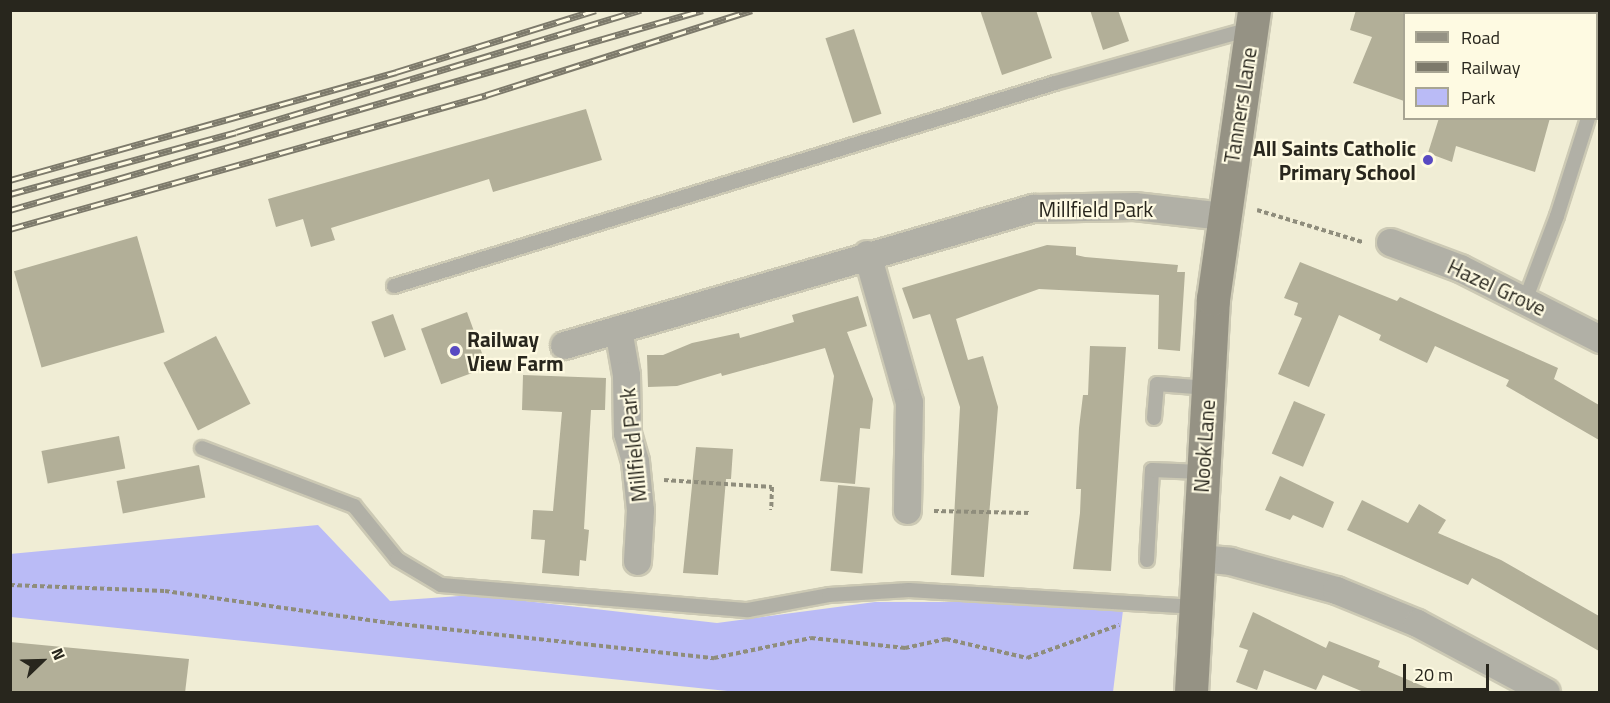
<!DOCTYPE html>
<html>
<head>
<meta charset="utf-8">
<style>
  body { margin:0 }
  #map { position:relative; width:1610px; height:703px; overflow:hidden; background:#f0edd5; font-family:"Titillium Web",sans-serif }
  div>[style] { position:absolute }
  .green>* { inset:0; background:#babbf6 }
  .building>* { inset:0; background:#b2af98; transform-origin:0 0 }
  .path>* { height:4px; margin-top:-2px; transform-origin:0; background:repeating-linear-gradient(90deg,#8f8d7c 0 4.5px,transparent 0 7.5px) }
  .roads { filter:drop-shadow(2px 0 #ccc9b4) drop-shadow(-2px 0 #ccc9b4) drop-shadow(0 2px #ccc9b4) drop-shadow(0 -2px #ccc9b4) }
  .lane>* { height:14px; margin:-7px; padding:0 7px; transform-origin:7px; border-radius:7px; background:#b1b0a6 }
  .street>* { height:27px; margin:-13.5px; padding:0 13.5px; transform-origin:13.5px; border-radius:13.5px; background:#b1b0a6 }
  .secondary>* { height:33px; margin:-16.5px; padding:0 16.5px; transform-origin:16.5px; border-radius:16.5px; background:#959284 }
  .rail>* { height:7px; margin-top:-3.5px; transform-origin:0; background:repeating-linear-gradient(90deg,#fefae2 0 14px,#7d7a6b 0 28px); box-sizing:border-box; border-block:2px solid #7d7a6b }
  .dots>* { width:16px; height:16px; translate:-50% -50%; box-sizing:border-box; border:3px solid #fefae2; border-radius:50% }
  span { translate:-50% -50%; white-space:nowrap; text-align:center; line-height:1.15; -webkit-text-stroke:4.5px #fefae2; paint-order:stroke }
  .street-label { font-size:21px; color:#28261d }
  .poi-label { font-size:21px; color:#28261d; font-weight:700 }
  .right { translate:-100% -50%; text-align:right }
  .left { translate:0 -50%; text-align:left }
  .frame { position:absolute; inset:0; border:12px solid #28261d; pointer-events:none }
  .legend { position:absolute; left:1403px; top:12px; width:195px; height:108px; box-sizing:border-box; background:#fefae2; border:2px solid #a8a593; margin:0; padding:8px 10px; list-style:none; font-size:18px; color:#28261d }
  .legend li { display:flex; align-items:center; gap:12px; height:30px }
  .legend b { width:30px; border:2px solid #a8a593 }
  .north { position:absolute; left:12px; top:631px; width:60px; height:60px; -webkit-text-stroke:4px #fefae2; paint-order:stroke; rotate:67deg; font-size:16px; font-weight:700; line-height:24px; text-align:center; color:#28261d }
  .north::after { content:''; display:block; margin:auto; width:21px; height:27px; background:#28261d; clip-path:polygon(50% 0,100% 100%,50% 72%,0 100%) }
  .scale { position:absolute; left:1403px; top:664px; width:86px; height:27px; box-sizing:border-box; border:3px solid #28261d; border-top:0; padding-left:8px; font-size:18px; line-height:21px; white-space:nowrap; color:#28261d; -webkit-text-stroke:4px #fefae2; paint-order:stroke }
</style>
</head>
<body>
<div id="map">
  <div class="green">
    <div style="clip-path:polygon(318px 525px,390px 601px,473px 595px,717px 623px,875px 602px,1124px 602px,1113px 692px,737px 692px,11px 617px,10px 554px)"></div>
  </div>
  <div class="building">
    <div style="clip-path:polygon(980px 10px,1036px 10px,1052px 58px,1002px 75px)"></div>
    <div style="clip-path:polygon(1090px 10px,1118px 10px,1129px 41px,1103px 50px)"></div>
    <div style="clip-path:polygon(1356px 10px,1404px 10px,1404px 101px,1353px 83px,1372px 37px,1350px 30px)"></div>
    <div style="left:854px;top:29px;width:89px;height:30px;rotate:72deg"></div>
    <div style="clip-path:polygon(586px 109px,602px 160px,493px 192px,489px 179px,331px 228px,335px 240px,311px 247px,303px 219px,276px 227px,268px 199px)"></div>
    <div style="clip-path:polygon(1439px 118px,1550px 118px,1535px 172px,1456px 146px,1452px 162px,1428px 153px)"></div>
    <div style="left:137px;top:236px;width:100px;height:128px;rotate:74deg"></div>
    <div style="clip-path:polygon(1047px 245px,1076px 247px,1076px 255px,1085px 257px,1178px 265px,1177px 272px,1185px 272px,1180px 351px,1158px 349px,1159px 295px,1039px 289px,956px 319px,968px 360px,983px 356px,998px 407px,984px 577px,951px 575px,960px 407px,930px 314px,913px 319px,902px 288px)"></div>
    <div style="clip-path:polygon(1300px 262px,1397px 301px,1400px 297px,1558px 368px,1554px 379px,1599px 405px,1599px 440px,1506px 386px,1509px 380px,1435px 346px,1427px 363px,1379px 340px,1381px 335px,1339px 315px,1309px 387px,1278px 374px,1302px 318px,1294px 315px,1298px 303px,1284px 298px)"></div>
    <div style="clip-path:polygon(858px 296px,867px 326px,847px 332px,873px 399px,870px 429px,860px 428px,855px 484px,820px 481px,834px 376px,825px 348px,722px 376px,721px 373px,677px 386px,648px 387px,647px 355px,663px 355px,692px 343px,739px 333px,740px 338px,794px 322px,792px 315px)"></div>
    <div style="left:467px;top:312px;width:59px;height:49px;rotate:70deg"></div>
    <div style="left:393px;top:314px;width:38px;height:23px;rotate:70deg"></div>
    <div style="left:216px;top:336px;width:76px;height:59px;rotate:63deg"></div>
    <div style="clip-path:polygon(1090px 346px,1126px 347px,1111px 571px,1073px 569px,1080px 513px,1081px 489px,1076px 489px,1079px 428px,1083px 395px,1088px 395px)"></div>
    <div style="clip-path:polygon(523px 375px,606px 378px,605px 410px,591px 410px,584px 529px,589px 530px,586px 561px,580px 560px,579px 576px,542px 573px,545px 540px,531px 539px,533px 510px,553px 511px,562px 412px,522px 410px)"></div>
    <div style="left:1294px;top:401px;width:34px;height:57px;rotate:23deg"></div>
    <div style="left:119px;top:436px;width:33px;height:79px;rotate:79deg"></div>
    <div style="clip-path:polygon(696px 447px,733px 449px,731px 479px,726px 479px,718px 575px,683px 573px)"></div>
    <div style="left:199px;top:465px;width:33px;height:84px;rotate:79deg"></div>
    <div style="clip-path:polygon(1280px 476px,1334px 502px,1323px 528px,1293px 515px,1290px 520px,1265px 510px)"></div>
    <div style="left:838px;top:485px;width:32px;height:86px;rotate:5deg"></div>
    <div style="clip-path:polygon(1362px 500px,1408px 523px,1419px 504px,1446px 520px,1438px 533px,1501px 560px,1599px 616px,1599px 651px,1472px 578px,1468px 585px,1347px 530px)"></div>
    <div style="clip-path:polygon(1253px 612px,1326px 648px,1329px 641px,1380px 661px,1378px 667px,1439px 693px,1366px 693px,1323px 675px,1316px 690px,1264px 670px,1257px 690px,1236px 682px,1248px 650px,1239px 647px)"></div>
    <div style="clip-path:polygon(10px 642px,189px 659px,185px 693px,10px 693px)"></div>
  </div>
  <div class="path">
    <div style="left:1257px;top:210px;width:110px;rotate:16.9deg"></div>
    <div style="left:664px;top:480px;width:108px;rotate:3.7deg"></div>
    <div style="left:772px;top:487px;width:23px;rotate:92deg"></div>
    <div style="left:934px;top:511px;width:97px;rotate:1.2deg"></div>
    <div style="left:10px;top:585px;width:155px;rotate:2.2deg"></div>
    <div style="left:165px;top:591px;width:227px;rotate:8.1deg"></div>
    <div style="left:390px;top:623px;width:326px;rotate:6.2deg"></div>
    <div style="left:714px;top:658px;width:99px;rotate:-11.7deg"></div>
    <div style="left:811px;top:638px;width:95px;rotate:6.1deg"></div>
    <div style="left:905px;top:648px;width:42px;rotate:-12.4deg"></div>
    <div style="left:946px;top:639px;width:83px;rotate:13.2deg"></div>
    <div style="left:1027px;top:658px;width:98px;rotate:-19.7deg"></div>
  </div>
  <div class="roads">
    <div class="lane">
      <div style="left:1596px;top:91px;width:10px;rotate:-66deg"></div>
      <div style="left:394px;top:286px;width:691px;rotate:-17.07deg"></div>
      <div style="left:1055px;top:83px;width:202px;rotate:-15.5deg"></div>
      <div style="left:1526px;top:298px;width:88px;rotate:-69.3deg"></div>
      <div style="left:1557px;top:216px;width:103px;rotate:-72.4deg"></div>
      <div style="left:1154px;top:418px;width:34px;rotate:-85deg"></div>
      <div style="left:1157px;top:384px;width:51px;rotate:4.5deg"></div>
      <div style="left:202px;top:448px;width:163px;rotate:20.9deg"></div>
      <div style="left:354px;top:506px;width:68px;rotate:50.9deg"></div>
      <div style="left:397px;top:559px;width:51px;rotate:30.6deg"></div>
      <div style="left:441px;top:585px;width:308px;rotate:4.7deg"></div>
      <div style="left:748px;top:610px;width:82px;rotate:-10.5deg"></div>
      <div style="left:829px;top:595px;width:80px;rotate:-3.6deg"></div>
      <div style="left:909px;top:590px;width:288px;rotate:3.4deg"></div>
      <div style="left:1147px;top:560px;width:90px;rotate:-86.8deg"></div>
      <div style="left:1152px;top:470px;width:50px;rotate:2.3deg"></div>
    </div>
    <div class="street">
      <div style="left:1390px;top:242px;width:75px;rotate:20.4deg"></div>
      <div style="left:1460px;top:268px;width:157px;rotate:26.9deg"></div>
      <div style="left:867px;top:254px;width:154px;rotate:74.2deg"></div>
      <div style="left:909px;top:402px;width:108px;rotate:91.1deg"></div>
      <div style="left:618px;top:329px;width:47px;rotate:80.1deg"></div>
      <div style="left:626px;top:375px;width:58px;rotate:89deg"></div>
      <div style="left:627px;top:433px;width:29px;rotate:74deg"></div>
      <div style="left:635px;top:461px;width:49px;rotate:84.2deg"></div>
      <div style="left:640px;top:510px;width:51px;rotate:93.4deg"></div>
      <div style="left:564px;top:345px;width:489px;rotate:-16.3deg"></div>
      <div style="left:1033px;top:208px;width:101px;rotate:-1.1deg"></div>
      <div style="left:1134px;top:206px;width:90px;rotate:6.4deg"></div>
      <div style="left:1198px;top:558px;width:32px;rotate:5deg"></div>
      <div style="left:1230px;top:561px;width:110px;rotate:15.3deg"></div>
      <div style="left:1336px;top:590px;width:87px;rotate:22.2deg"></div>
      <div style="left:1417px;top:623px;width:146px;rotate:28.1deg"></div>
    </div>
    <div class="secondary">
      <div style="left:1191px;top:692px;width:394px;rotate:-86.8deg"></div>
      <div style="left:1213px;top:299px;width:292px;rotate:-81.9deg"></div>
    </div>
  </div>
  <div class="rail">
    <div style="left:10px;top:180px;width:401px;rotate:-15.6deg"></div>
    <div style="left:396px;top:72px;width:209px;rotate:-17.2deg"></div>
    <div style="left:10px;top:194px;width:234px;rotate:-15.3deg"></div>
    <div style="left:236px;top:132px;width:423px;rotate:-16.8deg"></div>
    <div style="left:10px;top:210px;width:721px;rotate:-16.1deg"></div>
    <div style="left:10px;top:229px;width:495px;rotate:-15.7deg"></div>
    <div style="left:486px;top:95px;width:279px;rotate:-17.7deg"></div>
  </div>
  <div class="dots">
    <div style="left:1428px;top:160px;background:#594ac2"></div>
    <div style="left:455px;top:351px;background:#594ac2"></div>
  </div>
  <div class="street-label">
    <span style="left:1240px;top:105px;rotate:-81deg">Tanners Lane</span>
    <span style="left:1096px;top:209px">Millfield Park</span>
    <span style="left:1497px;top:287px;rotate:25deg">Hazel Grove</span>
    <span style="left:633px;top:445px;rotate:-96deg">Millfield Park</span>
    <span style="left:1204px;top:446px;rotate:-86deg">Nook Lane</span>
  </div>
  <div class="poi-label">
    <span class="right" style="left:1416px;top:160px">All Saints Catholic<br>Primary School</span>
    <span class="left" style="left:467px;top:351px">Railway<br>View Farm</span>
  </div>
  <div class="frame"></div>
  <ul class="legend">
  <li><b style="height:8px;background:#959284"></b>Road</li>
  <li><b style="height:8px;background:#7d7a6b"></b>Railway</li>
  <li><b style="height:16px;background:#babbf6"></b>Park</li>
  </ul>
  <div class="north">N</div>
  <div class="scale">20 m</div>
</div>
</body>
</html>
